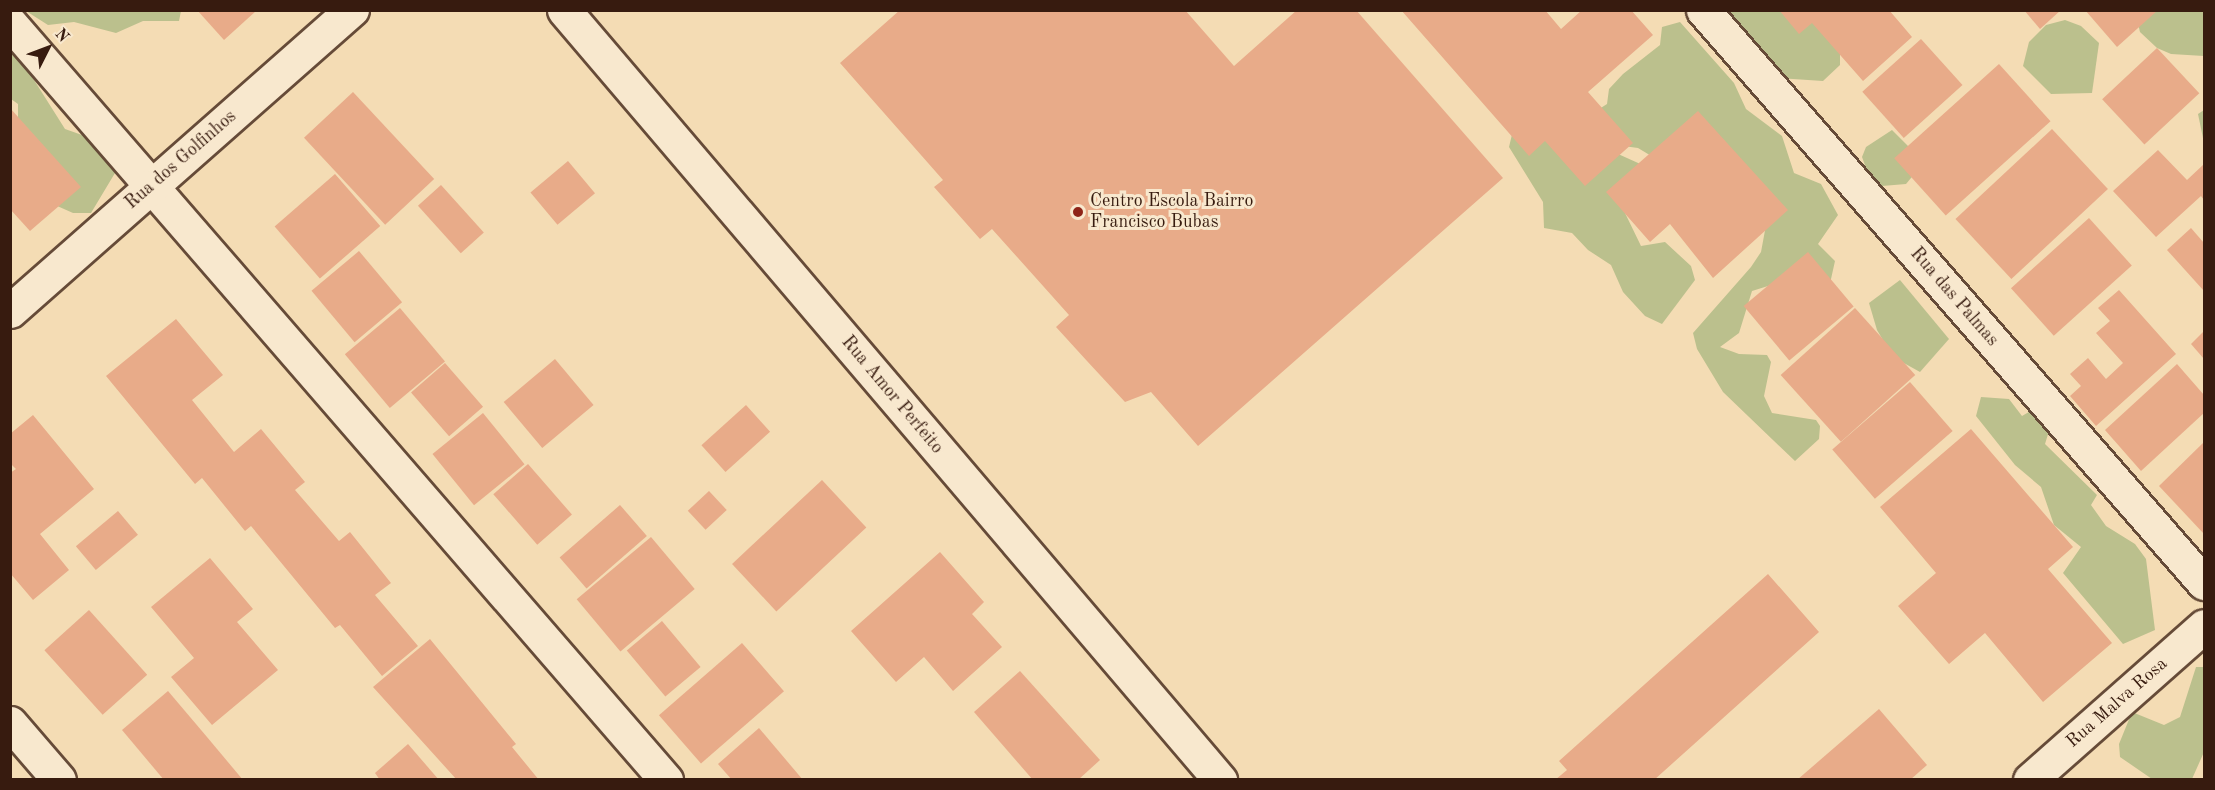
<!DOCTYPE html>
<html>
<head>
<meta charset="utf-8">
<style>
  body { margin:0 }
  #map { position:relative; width:2215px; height:790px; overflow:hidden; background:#f4dcb4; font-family:"Old Standard TT",serif }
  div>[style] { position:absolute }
  .green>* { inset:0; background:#bbc08d }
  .building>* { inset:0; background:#e8ab89; transform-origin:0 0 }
  .roads { filter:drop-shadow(2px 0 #664b38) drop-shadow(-2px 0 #664b38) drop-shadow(0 2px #664b38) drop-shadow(0 -2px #664b38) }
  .minor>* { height:33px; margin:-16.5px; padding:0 16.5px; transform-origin:16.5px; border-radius:16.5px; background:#f8e8ce }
  .dots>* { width:16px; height:16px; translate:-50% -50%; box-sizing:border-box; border:3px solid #f8e8ce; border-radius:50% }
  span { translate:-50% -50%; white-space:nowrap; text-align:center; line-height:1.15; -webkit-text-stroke:6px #f8e8ce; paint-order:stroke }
  .street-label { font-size:18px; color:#371b0f }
  .poi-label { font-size:18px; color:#371b0f }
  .left { translate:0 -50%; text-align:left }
  .frame { position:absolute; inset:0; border:12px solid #371b0f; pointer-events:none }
  .north { position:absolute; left:18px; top:18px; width:60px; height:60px; -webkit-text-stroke:4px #f8e8ce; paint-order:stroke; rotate:48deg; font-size:16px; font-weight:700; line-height:24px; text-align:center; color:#371b0f }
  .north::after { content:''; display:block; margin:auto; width:21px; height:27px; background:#371b0f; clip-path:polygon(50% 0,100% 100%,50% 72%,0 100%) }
</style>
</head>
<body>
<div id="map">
  <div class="green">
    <div style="clip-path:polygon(26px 11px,181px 11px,179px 21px,143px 21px,116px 33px,74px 22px,48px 25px)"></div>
    <div style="clip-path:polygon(1704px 11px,1814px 11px,1840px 53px,1840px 65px,1823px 81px,1777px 78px,1745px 66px,1714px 50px,1707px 39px)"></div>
    <div style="clip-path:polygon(2135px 11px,2204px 11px,2204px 56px,2171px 54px,2157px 48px,2140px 32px)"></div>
    <div style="clip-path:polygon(2065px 20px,2081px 26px,2099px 43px,2092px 93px,2051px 94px,2023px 66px,2029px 42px,2046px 25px)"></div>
    <div style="clip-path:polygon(1680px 22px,1734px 83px,1746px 109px,1782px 136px,1794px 173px,1821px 184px,1838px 215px,1818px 244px,1835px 261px,1829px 288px,1781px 282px,1752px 291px,1739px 333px,1720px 347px,1739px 354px,1767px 355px,1771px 362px,1764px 396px,1772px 413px,1816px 420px,1820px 426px,1819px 439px,1795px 461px,1723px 392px,1697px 349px,1693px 333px,1751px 267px,1761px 252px,1766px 225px,1638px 148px,1616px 145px,1593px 113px,1607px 104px,1609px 89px,1623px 74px,1660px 45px,1662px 27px)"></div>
    <div style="clip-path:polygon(10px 42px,65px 129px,99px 141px,111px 150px,115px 173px,91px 213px,73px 213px,55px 205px,18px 124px,18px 104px,11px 99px)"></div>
    <div style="clip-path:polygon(2204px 110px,2204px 143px,2198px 114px)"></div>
    <div style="clip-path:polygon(1515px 122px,1607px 149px,1647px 167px,1625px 200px,1625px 213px,1641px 246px,1665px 242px,1691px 266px,1695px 280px,1662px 324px,1645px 316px,1623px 292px,1611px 265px,1588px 250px,1572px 233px,1544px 228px,1543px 202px,1509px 147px)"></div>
    <div style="clip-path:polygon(1892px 130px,1919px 157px,1916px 172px,1906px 184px,1882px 186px,1869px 176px,1862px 157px,1866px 147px)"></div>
    <div style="clip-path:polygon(1900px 280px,1949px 339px,1920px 372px,1893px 357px,1877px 330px,1869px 303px)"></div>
    <div style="clip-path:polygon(1981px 397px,2009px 399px,2022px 416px,2034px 409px,2049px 431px,2045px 444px,2097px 495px,2091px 505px,2106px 526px,2135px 544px,2146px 559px,2155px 630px,2123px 644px,2063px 573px,2081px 547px,2054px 525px,2041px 487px,2015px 465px,1976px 416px)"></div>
    <div style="clip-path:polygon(2196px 667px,2204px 667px,2204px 752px,2192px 779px,2152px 779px,2120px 757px,2119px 744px,2132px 712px,2164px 725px,2180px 717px)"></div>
  </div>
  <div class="building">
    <div style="clip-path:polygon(197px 10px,257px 10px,224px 40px)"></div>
    <div style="clip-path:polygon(900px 10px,1185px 10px,1234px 66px,1297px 10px,1356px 10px,1503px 178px,1198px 446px,1151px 392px,1125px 402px,1087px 361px,1056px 327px,1069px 315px,992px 229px,980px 239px,934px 187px,943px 180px,840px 63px)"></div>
    <div style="clip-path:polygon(1401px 10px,1545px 10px,1561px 29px,1582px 10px,1631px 10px,1653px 35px,1588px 92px,1633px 143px,1585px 186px,1545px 141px,1529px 156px)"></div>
    <div style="clip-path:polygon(1779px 10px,1889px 10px,1912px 37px,1863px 81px,1812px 23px,1799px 34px)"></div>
    <div style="clip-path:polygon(2024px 10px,2061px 10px,2040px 29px)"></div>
    <div style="clip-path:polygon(2085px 10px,2158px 10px,2117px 47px)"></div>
    <div style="left:1921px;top:39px;width:62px;height:79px;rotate:48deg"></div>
    <div style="left:2157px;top:48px;width:62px;height:75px;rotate:47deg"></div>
    <div style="left:1999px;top:64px;width:77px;height:141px;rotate:48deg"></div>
    <div style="left:353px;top:92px;width:119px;height:67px;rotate:47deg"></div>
    <div style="clip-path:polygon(10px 108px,81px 187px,30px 231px,10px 209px)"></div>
    <div style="clip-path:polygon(1698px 111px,1788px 210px,1713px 278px,1670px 224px,1650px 242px,1606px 192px)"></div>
    <div style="left:2052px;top:129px;width:82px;height:132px;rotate:47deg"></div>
    <div style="clip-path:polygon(2158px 150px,2187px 180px,2204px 164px,2204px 200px,2201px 196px,2156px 237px,2113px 191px)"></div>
    <div style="left:568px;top:161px;width:42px;height:49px;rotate:50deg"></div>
    <div style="left:335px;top:174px;width:69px;height:80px;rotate:49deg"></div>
    <div style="left:441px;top:185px;width:64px;height:31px;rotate:48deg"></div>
    <div style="left:2089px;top:218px;width:64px;height:105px;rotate:48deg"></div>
    <div style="clip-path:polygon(2191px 228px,2204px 243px,2204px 291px,2167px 250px)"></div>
    <div style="left:359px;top:251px;width:67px;height:62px;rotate:50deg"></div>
    <div style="left:1808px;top:252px;width:71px;height:84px;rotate:50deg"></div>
    <div style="clip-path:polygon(2119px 290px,2176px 354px,2096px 426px,2070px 396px,2081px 386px,2070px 374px,2088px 358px,2106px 379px,2123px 363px,2096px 333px,2110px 321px,2098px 308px)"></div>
    <div style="left:400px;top:308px;width:70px;height:72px;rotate:50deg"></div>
    <div style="left:1855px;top:308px;width:90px;height:100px;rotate:48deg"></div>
    <div style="clip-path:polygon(176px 319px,223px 375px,192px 400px,234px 452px,261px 429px,305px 482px,295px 490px,339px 541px,350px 532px,391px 583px,375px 595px,418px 646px,382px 676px,340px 625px,335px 628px,251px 526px,245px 531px,202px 478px,195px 484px,106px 376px)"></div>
    <div style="clip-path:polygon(2204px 331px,2204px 359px,2191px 344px)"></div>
    <div style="left:555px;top:359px;width:60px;height:67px;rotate:50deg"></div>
    <div style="left:445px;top:363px;width:58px;height:45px;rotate:49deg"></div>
    <div style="clip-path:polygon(2177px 364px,2204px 395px,2204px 413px,2141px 471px,2105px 430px)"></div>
    <div style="left:1910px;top:382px;width:65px;height:103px;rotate:49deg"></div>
    <div style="left:746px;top:405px;width:36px;height:60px;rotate:48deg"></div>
    <div style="left:483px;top:413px;width:66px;height:65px;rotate:51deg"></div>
    <div style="clip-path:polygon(33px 415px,94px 489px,40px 534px,69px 570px,33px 600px,10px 573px,10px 473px,16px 469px,10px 463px,10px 434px)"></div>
    <div style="clip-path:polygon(1971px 429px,2073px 547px,2048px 569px,2112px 643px,2043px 702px,1985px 633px,1949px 664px,1898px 606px,1936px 573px,1880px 507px)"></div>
    <div style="clip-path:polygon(2204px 442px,2204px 534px,2159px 486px)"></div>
    <div style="left:528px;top:464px;width:67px;height:46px;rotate:49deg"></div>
    <div style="left:822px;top:480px;width:65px;height:123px;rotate:47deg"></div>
    <div style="left:709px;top:491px;width:26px;height:29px;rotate:47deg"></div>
    <div style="left:620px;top:505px;width:41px;height:80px;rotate:49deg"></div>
    <div style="left:118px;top:511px;width:31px;height:55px;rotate:50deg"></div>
    <div style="left:651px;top:537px;width:68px;height:97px;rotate:50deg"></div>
    <div style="clip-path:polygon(940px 552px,984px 602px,972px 614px,1002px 647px,953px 691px,924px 657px,896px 682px,851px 631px)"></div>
    <div style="clip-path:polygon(210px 558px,253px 609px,237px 622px,278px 670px,212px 725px,171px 677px,194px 658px,151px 607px)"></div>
    <div style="clip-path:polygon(1768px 574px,1819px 632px,1654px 780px,1555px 780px,1567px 770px,1559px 761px)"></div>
    <div style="left:89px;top:610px;width:87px;height:60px;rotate:48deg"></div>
    <div style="left:662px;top:621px;width:60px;height:46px;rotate:50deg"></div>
    <div style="clip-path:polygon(430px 639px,516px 744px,512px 747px,539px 780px,457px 780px,373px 687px)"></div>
    <div style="left:742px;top:643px;width:64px;height:110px;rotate:49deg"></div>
    <div style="clip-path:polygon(1020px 671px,1100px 760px,1078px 780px,1033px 780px,974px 712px)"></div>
    <div style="clip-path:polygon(168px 691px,207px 737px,243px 780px,164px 780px,122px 730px)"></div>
    <div style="clip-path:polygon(1879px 709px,1927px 765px,1910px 780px,1797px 780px)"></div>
    <div style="clip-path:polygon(759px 728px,803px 780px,732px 780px,718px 764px)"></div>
    <div style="clip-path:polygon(408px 744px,439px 780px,380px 780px,375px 773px)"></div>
  </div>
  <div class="roads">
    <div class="minor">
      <div style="left:564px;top:10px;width:1012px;rotate:49.57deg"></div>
      <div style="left:1703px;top:10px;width:761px;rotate:48.84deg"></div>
      <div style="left:10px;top:23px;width:1002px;rotate:49.09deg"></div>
      <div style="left:10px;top:311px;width:456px;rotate:-41.4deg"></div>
      <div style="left:10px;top:723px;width:75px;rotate:49.3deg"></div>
      <div style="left:2030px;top:780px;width:232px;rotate:-41.5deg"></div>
    </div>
  </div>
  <div class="dots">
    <div style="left:1078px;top:212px;background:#8f2418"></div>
  </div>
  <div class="street-label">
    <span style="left:181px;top:160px;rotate:-41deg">Rua dos Golfinhos</span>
    <span style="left:1954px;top:297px;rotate:49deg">Rua das Palmas</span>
    <span style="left:892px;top:395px;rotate:50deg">Rua Amor Perfeito</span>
    <span style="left:2117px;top:703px;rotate:-41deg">Rua Malva Rosa</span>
  </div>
  <div class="poi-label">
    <span class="left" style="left:1090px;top:212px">Centro Escola Bairro<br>Francisco Bubas</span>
  </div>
  <div class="frame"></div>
  <div class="north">N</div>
</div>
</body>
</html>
